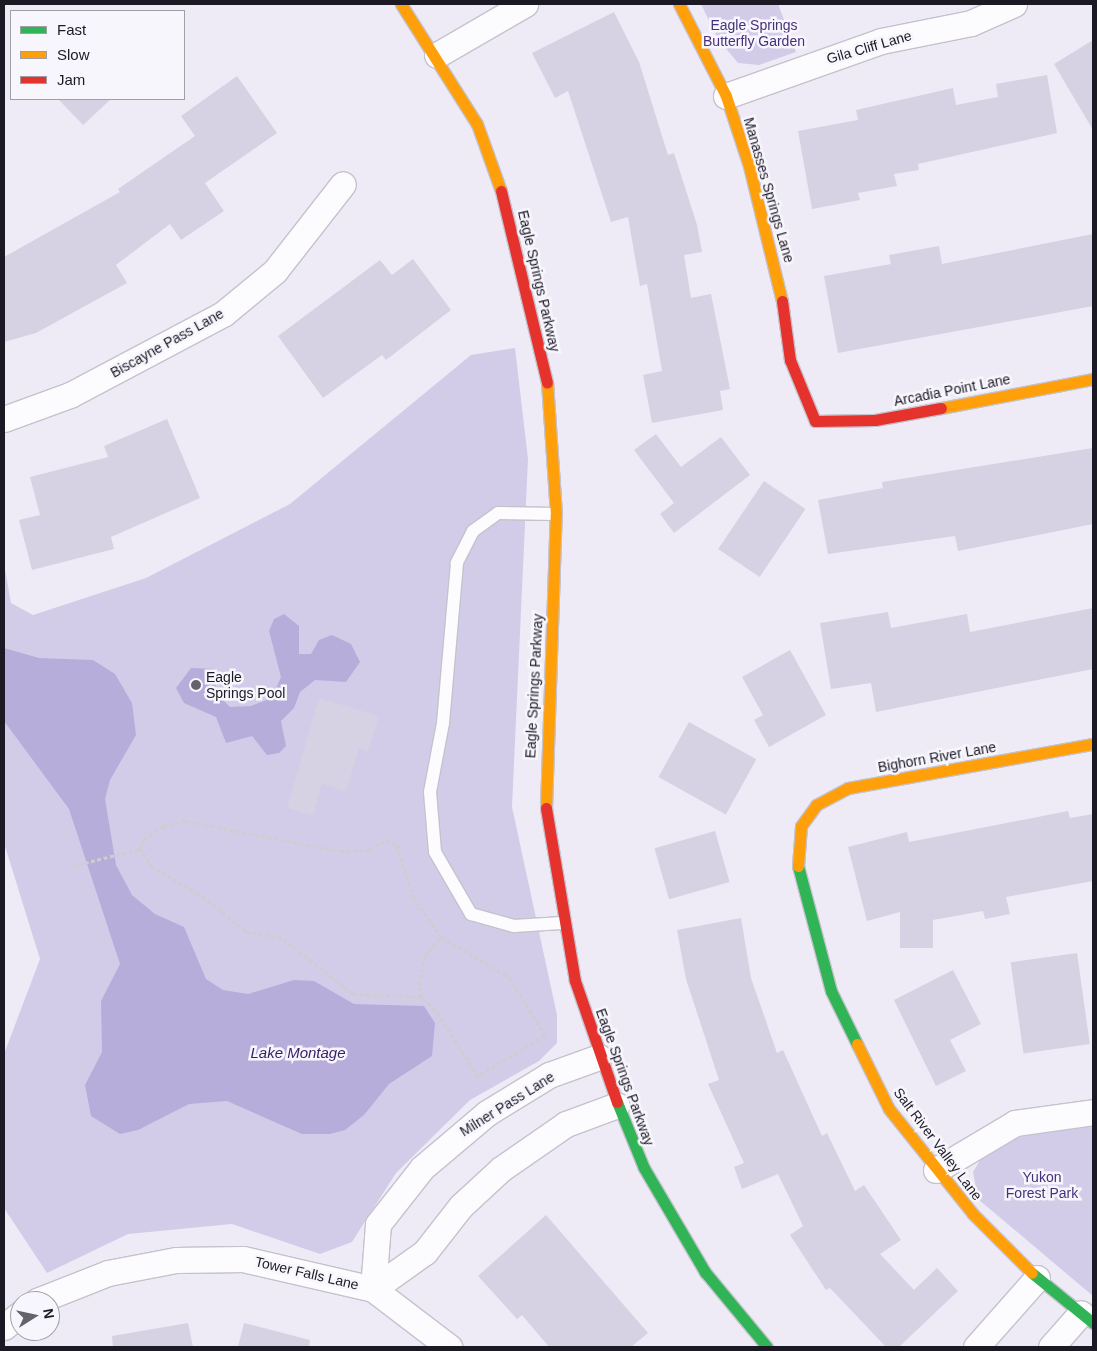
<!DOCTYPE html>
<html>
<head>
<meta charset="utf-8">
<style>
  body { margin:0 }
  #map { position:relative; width:1097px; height:1351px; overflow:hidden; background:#eeebf6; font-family:Arial,sans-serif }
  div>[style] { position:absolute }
  .green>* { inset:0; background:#d2cce8 }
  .water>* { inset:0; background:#b7addb }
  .building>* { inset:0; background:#d6d2e3; transform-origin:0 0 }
  .path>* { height:3px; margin-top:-1.5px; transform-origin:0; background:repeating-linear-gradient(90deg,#cecdd1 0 4px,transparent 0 6.5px) }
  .roads { filter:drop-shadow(1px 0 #c5c2cd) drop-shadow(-1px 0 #c5c2cd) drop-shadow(0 1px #c5c2cd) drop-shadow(0 -1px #c5c2cd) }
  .lane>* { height:12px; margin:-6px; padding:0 6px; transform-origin:6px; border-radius:6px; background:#fcfcfe }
  .street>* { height:25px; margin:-12.5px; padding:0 12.5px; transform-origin:12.5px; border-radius:12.5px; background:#fcfcfe }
  .fast>* { height:11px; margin:-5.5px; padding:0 5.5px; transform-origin:5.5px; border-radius:5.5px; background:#30b455 }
  .slow>* { height:11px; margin:-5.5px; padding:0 5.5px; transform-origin:5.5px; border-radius:5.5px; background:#ff9f0a }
  .jam>* { height:11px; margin:-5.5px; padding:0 5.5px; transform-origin:5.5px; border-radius:5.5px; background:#e5322d }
  .dots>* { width:14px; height:14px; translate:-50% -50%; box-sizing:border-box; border:2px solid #f8f6fd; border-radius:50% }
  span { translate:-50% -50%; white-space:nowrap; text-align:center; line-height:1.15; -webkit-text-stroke:5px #f8f6fd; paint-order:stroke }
  .park-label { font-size:14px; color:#47307a }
  .street-label { font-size:14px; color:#1b1924 }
  .poi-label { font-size:14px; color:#1b1924 }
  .left { translate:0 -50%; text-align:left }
  .water-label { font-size:15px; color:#371e67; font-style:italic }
  .frame { position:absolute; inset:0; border:5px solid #1b1924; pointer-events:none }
  .legend { position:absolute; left:10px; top:10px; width:175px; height:90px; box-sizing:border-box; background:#f8f6fd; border:1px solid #a09ea6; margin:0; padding:6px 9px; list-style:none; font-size:15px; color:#1b1924 }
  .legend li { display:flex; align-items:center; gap:10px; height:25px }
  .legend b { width:25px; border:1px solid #a09ea6 }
  .north { position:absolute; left:10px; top:1291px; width:50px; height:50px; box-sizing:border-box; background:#f8f6fd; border:1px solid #a09ea6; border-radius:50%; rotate:80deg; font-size:14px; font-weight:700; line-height:20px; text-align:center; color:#1b1924 }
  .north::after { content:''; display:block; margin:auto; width:18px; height:22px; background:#65626e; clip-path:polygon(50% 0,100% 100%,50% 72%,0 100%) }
</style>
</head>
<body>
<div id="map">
  <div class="green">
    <div style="clip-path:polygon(701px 4px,778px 4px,796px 52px,759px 65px,738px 63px,718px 39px)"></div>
    <div style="clip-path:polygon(515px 348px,528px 459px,512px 807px,557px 1015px,557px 1043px,539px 1061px,470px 1100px,396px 1173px,352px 1242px,320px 1254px,232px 1224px,128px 1234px,47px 1273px,4px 1208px,4px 1054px,40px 959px,4px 843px,4px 564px,11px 603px,33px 615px,146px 578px,290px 504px,471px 355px)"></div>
    <div style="clip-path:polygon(1093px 1127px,1093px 1296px,978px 1199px,973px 1172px,985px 1152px,1011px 1140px,1051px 1128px)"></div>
  </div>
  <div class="water">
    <div style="clip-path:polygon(284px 614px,299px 626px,299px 654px,311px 654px,319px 640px,332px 635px,351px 644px,360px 662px,346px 682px,315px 680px,300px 692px,294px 708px,281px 721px,286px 746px,279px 753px,267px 755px,252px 736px,226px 743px,216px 717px,184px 703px,176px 688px,191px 668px,215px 669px,216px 693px,230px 707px,251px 706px,272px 698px,281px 677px,269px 631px,274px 619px)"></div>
    <div style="clip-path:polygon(4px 648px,39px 658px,93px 660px,115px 674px,132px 703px,136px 735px,110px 780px,105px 799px,116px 865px,132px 895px,155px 914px,184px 927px,206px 979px,223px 990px,248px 994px,294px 980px,314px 981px,354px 1004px,424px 1006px,435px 1023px,432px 1056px,389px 1084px,364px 1115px,345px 1130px,330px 1134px,302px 1134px,227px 1101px,189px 1104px,138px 1130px,120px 1134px,91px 1116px,85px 1085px,102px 1052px,101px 1001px,120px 964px,69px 809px,4px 721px)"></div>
  </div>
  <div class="building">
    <div style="clip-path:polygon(614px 12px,639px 62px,668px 155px,674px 153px,697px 225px,702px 252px,684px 255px,691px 298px,711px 294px,730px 389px,720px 391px,723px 410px,652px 423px,643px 375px,662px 371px,647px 284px,640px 286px,628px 217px,611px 222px,568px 91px,555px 98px,532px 53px)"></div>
    <div style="clip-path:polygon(1093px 40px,1093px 130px,1054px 64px)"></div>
    <div style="clip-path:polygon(1047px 75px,1057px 133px,918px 164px,919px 170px,894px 174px,897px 186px,858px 193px,860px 200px,812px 209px,798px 131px,858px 120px,856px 110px,953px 88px,956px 105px,998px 97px,996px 84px)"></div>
    <div style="clip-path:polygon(237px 76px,277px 133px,205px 183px,224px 211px,181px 240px,170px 224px,116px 265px,127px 283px,36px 333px,4px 342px,4px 257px,120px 192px,118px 189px,195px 136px,181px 116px)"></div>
    <div style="clip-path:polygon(58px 99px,111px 99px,83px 125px)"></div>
    <div style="clip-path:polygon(1093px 234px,1093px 306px,838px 353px,824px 276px,891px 264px,889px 255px,939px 246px,942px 264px)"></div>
    <div style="clip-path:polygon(413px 259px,451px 310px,386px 360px,382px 355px,323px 398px,278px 336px,380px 260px,392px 275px)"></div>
    <div style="clip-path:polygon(167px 419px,200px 498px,111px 537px,114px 549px,32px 570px,19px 520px,40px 515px,30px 477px,108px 457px,104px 446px)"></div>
    <div style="clip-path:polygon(656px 434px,681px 467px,721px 437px,750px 475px,674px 533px,660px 514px,674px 503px,634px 450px)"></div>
    <div style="clip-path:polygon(1093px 448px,1093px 524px,958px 551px,955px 536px,828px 554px,818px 500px,883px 488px,882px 482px)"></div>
    <div style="left:764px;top:481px;width:50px;height:82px;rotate:34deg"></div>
    <div style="clip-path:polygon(1093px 608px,1093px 669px,876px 712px,871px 683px,831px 689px,820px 623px,888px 612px,891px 628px,967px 614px,970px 632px)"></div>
    <div style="clip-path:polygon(790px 650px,826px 715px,769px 747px,754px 720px,763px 715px,742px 677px)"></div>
    <div style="clip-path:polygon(319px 698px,379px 716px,368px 751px,359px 748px,346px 791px,322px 784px,313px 815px,287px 808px)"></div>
    <div style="left:689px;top:722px;width:77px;height:63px;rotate:29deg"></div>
    <div style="clip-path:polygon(1068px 811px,1070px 818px,1093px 814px,1093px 881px,1006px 897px,1010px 914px,985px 919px,983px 911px,933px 920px,933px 948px,900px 948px,900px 912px,867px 921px,848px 847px,907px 832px,909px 842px)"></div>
    <div style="left:715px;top:831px;width:53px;height:63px;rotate:74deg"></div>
    <div style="clip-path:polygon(741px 918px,751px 978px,777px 1053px,783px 1050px,822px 1136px,827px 1133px,855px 1191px,864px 1185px,901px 1240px,880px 1254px,914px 1290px,937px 1268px,958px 1291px,899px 1347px,886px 1347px,830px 1288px,826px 1290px,790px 1235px,803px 1226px,778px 1174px,742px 1189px,734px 1167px,744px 1163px,708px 1084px,719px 1080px,686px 979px,677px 930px)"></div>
    <div style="left:1077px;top:953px;width:92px;height:67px;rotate:82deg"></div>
    <div style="clip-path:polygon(953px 970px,981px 1024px,950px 1040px,966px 1071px,936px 1086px,894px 1000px)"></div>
    <div style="clip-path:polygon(546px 1215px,648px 1333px,631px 1347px,549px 1347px,522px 1315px,517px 1319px,478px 1276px)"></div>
    <div style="clip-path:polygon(188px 1323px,193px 1347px,113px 1347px,112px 1336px)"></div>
    <div style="clip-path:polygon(244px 1323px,310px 1340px,309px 1347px,238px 1347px)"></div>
  </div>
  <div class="path">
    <div style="left:185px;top:821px;width:158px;rotate:11deg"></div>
    <div style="left:340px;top:851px;width:29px;rotate:-2deg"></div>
    <div style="left:369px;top:850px;width:20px;rotate:-30deg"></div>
    <div style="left:386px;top:840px;width:12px;rotate:24deg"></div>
    <div style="left:397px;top:845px;width:54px;rotate:72.9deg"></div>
    <div style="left:413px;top:897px;width:49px;rotate:55deg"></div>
    <div style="left:441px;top:937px;width:79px;rotate:30.5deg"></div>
    <div style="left:509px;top:977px;width:68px;rotate:58.2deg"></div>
    <div style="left:545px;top:1035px;width:79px;rotate:148.5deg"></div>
    <div style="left:478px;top:1076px;width:72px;rotate:-122.6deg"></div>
    <div style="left:439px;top:1015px;width:25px;rotate:-133deg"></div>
    <div style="left:422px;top:997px;width:69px;rotate:-177.5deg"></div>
    <div style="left:353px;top:994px;width:90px;rotate:-141.7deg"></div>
    <div style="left:282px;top:938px;width:37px;rotate:-169deg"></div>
    <div style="left:246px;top:931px;width:60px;rotate:-141.8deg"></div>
    <div style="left:199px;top:894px;width:53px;rotate:-149.6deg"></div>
    <div style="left:153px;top:867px;width:22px;rotate:-126deg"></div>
    <div style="left:140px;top:849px;width:11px;rotate:-68deg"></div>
    <div style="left:144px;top:839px;width:23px;rotate:-34deg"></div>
    <div style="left:163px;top:826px;width:23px;rotate:-13deg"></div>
    <div style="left:72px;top:866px;width:70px;rotate:-14deg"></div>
    <div style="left:422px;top:997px;width:12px;rotate:-104deg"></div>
    <div style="left:419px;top:985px;width:30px;rotate:-78deg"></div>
    <div style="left:425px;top:956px;width:25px;rotate:-50deg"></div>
  </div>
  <div class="roads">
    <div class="lane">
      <div style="left:556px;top:514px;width:58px;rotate:-179deg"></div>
      <div style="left:498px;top:513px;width:31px;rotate:144deg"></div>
      <div style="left:473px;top:531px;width:36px;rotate:117deg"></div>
      <div style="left:457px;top:563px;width:161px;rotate:95deg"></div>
      <div style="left:443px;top:723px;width:70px;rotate:100.7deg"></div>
      <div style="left:430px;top:792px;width:60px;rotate:85.2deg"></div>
      <div style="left:435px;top:852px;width:72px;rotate:59.9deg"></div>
      <div style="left:471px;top:914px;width:45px;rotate:15.6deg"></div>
      <div style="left:514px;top:926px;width:48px;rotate:-3.6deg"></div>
    </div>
    <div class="street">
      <div style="left:437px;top:55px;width:102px;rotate:-30.1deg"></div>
      <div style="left:726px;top:96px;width:164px;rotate:-19.5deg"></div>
      <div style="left:881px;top:41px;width:92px;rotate:-11.3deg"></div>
      <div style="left:971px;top:23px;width:47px;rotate:-23.8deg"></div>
      <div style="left:4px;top:419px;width:70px;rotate:-20deg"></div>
      <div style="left:70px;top:395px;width:173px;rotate:-27.9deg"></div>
      <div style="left:223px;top:314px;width:67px;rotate:-39.6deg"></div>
      <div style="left:275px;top:271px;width:110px;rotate:-52deg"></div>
      <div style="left:936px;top:1170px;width:92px;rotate:-30.7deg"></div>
      <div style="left:1015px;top:1123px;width:79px;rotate:-8deg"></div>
      <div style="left:373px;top:1289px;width:65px;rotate:-85.6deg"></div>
      <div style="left:378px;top:1224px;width:71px;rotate:-51.8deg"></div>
      <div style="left:422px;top:1168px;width:85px;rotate:-40.2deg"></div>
      <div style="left:487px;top:1113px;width:73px;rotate:-31.5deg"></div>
      <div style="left:549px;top:1075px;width:53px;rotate:-19.8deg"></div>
      <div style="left:373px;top:1289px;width:64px;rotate:-35.4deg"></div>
      <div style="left:425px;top:1252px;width:58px;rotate:-52deg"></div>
      <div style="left:461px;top:1206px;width:54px;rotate:-42.8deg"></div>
      <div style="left:501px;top:1169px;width:79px;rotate:-34.7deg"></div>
      <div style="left:566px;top:1124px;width:54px;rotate:-20.4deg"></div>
      <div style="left:37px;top:1301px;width:76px;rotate:-21.5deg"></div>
      <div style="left:108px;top:1273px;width:69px;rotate:-10.8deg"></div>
      <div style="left:176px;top:1260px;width:67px;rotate:-0.9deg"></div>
      <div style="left:243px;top:1259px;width:133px;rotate:13deg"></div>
      <div style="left:373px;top:1289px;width:96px;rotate:37.3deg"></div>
      <div style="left:4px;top:1327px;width:21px;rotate:-39deg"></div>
      <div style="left:976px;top:1347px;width:92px;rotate:-48.5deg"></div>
      <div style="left:1051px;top:1347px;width:45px;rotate:-48.6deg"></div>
    </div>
    <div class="fast">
      <div style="left:798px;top:866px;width:129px;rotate:75.2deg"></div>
      <div style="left:831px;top:991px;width:59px;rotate:63.9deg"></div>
      <div style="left:617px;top:1102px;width:71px;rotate:67.8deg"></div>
      <div style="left:644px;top:1168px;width:121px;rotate:59.6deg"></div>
      <div style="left:705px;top:1272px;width:97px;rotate:50.4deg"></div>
      <div style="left:1032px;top:1273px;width:79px;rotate:39.3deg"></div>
    </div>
    <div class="slow">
      <div style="left:401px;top:4px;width:142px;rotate:57.7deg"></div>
      <div style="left:477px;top:124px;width:71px;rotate:70.3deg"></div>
      <div style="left:679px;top:4px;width:103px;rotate:62.9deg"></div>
      <div style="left:726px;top:96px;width:74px;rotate:71.8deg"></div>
      <div style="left:749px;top:166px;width:139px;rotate:76.3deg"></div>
      <div style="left:941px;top:408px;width:155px;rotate:-10.8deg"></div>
      <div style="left:546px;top:808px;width:294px;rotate:-88.1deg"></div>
      <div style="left:556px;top:514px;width:131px;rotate:-93.9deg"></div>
      <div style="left:798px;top:866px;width:40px;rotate:-85.7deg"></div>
      <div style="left:801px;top:826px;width:26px;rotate:-54deg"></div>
      <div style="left:816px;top:805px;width:36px;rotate:-28deg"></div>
      <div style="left:848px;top:788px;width:249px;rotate:-10.2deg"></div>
      <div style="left:857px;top:1044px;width:72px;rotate:63.8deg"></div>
      <div style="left:889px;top:1109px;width:134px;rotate:51.3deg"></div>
      <div style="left:973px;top:1214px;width:83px;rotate:45deg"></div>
    </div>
    <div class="jam">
      <div style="left:501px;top:191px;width:197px;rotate:76.5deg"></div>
      <div style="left:782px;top:301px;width:60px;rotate:82.3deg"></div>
      <div style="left:790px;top:360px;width:66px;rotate:67.7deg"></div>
      <div style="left:815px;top:421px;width:60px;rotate:-1deg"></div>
      <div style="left:875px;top:420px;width:67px;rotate:-10.3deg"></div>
      <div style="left:546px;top:808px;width:175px;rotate:80.5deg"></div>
      <div style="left:575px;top:981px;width:128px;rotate:70.9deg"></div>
    </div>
  </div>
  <div class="dots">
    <div style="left:196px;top:685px;background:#65626e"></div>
  </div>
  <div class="park-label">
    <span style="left:754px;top:33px">Eagle Springs<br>Butterfly Garden</span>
    <span style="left:1042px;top:1185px">Yukon<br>Forest Park</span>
  </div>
  <div class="street-label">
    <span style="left:869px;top:47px;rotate:-16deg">Gila Cliff Lane</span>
    <span style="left:769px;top:190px;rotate:74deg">Manasses Springs Lane</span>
    <span style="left:539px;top:281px;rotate:77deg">Eagle Springs Parkway</span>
    <span style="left:167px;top:343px;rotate:-29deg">Biscayne Pass Lane</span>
    <span style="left:952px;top:390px;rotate:-11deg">Arcadia Point Lane</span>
    <span style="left:534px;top:686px;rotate:-87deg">Eagle Springs Parkway</span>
    <span style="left:937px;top:757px;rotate:-10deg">Bighorn River Lane</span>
    <span style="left:625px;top:1077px;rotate:70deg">Eagle Springs Parkway</span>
    <span style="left:507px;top:1104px;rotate:-32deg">Milner Pass Lane</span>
    <span style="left:938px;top:1144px;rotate:53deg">Salt River Valley Lane</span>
    <span style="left:307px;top:1273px;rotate:13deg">Tower Falls Lane</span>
  </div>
  <div class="poi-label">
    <span class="left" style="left:206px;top:685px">Eagle<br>Springs Pool</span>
  </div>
  <div class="water-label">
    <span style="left:298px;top:1053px">Lake Montage</span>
  </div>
  <div class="frame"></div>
  <ul class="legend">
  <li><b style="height:6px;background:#30b455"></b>Fast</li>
  <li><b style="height:6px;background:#ff9f0a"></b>Slow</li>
  <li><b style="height:6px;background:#e5322d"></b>Jam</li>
  </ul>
  <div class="north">N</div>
</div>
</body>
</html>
